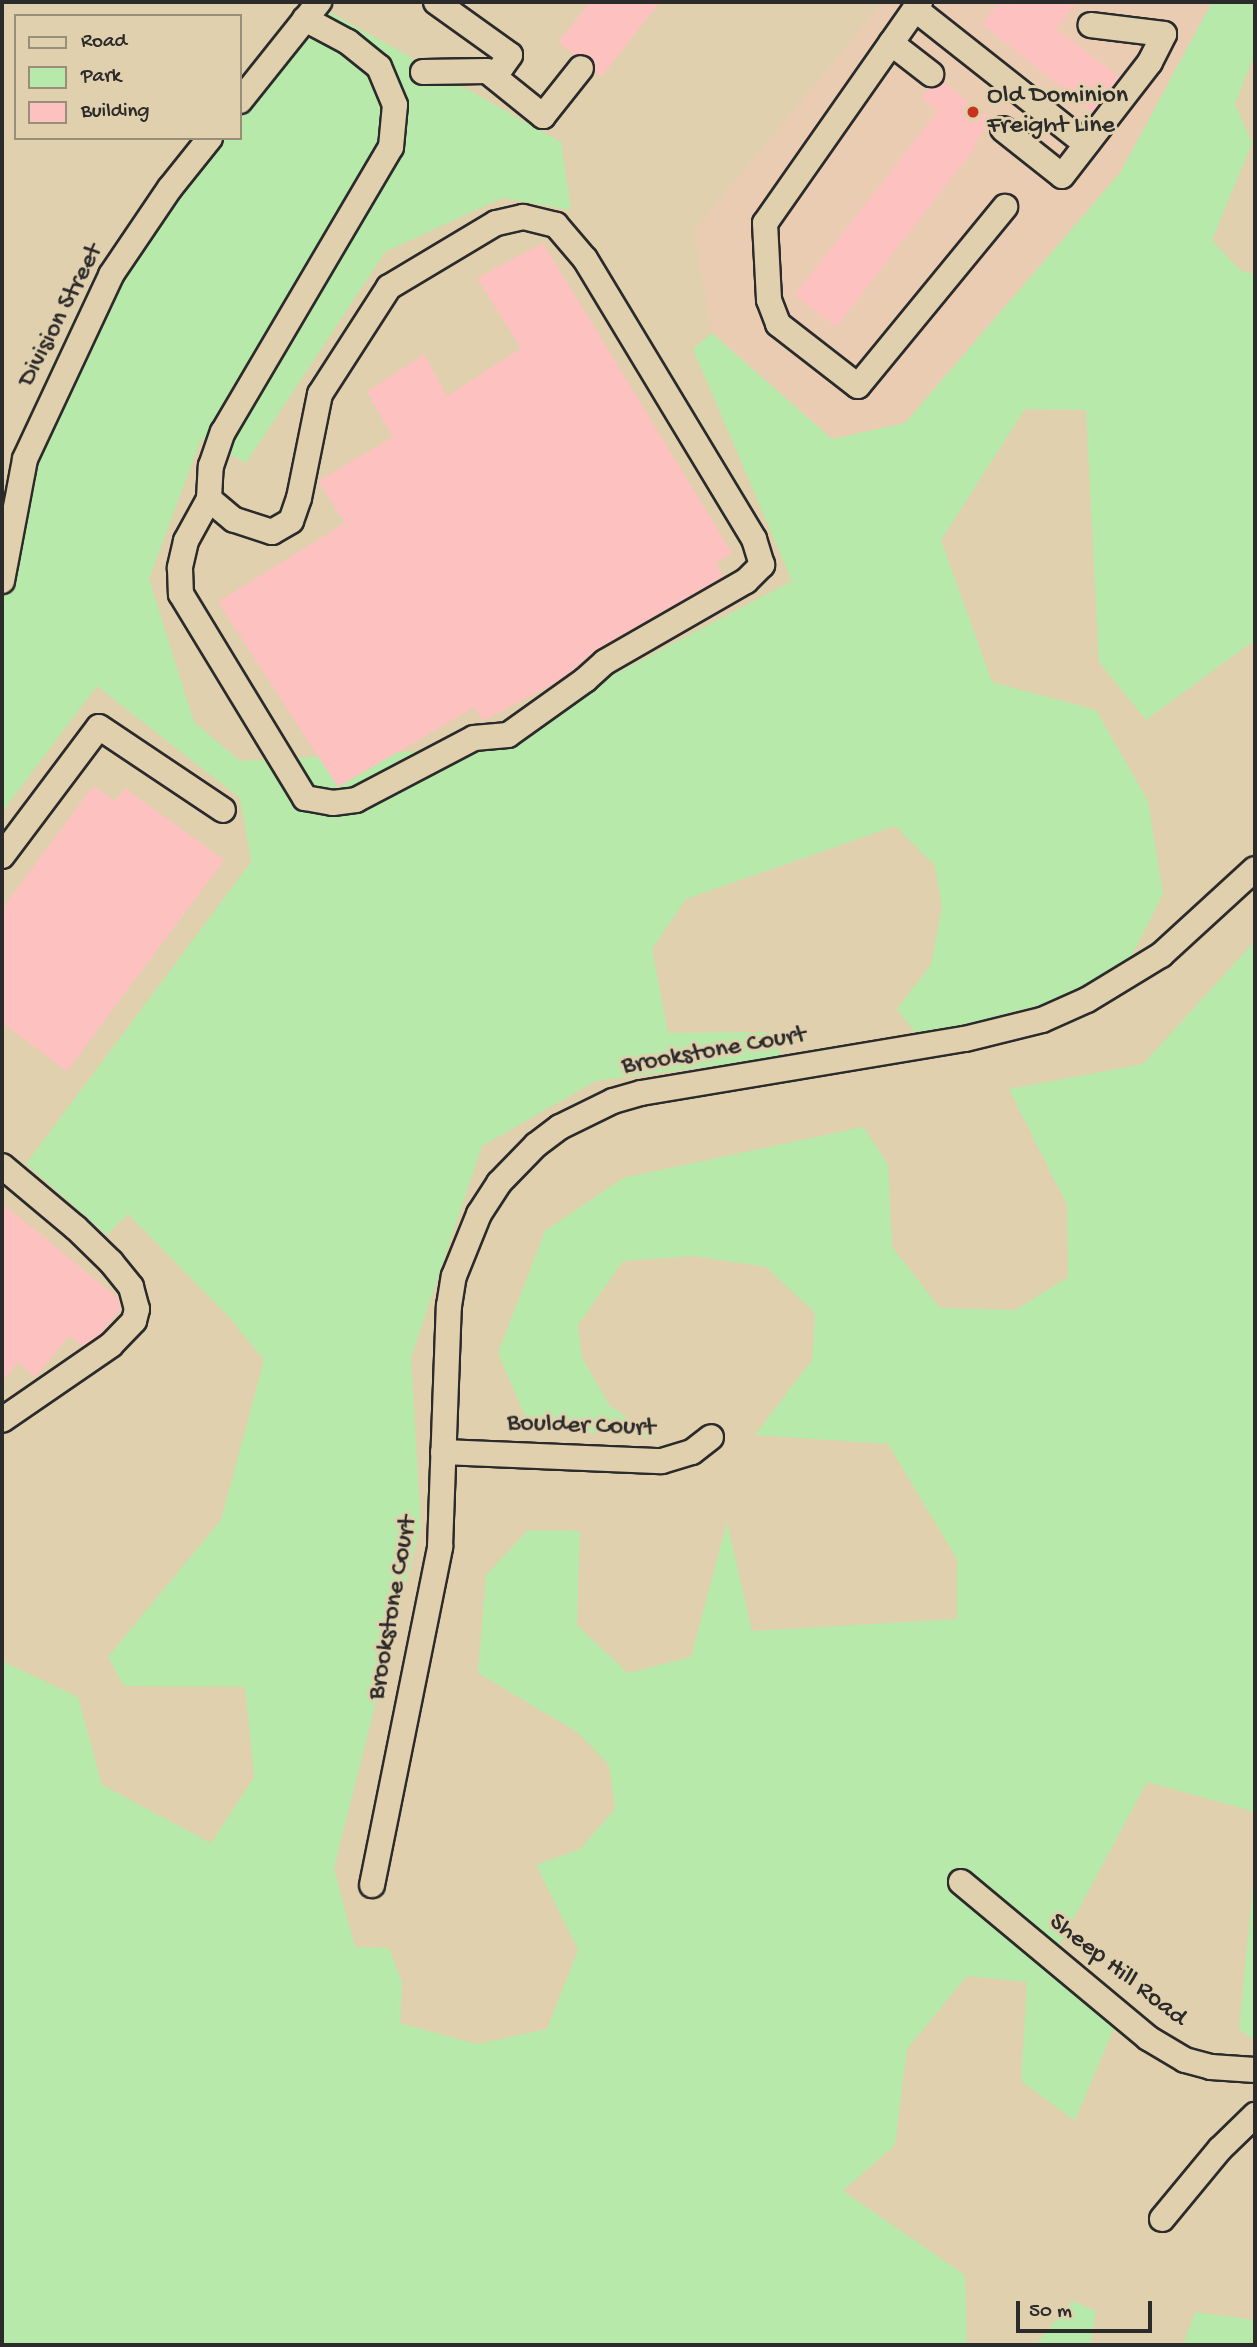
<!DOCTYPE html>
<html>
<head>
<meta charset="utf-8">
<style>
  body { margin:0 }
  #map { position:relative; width:1257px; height:2347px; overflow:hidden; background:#e1d0ad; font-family:"Gochi Hand",sans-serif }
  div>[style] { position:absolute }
  .built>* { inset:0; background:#e9ccb2 }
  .green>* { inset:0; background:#b6e9aa }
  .building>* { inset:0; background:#fdc1bf }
  .roads { filter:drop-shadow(2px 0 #2b2b2b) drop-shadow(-2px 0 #2b2b2b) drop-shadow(0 2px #2b2b2b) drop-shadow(0 -2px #2b2b2b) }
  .minor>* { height:24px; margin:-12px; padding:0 12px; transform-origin:12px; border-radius:12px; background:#e1d0ad }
  .dots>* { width:19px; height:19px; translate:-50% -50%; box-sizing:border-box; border:4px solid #e1d0ad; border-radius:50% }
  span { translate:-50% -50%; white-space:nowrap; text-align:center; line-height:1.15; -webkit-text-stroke:6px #e1d0ad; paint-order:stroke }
  .poi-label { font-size:26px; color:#2b2b2b }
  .left { translate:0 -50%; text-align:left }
  .street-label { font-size:26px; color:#2b2b2b }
  .frame { position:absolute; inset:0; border:4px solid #2b2b2b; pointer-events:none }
  .legend { position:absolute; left:14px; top:14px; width:228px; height:126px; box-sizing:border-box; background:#e1d0ad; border:2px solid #988e79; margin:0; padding:9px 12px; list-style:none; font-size:21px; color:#2b2b2b }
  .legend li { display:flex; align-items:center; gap:14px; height:35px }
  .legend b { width:35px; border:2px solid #988e79 }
  .scale { position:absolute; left:1016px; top:2301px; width:136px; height:32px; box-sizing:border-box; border:4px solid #2b2b2b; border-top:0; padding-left:9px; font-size:21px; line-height:24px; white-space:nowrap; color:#2b2b2b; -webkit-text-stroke:5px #e1d0ad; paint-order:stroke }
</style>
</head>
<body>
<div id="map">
  <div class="built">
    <div style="clip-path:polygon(883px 2px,1212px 2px,1120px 173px,905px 423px,832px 439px,712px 333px,694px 230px)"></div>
  </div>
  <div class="green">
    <div style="clip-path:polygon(312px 2px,561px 142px,571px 210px,502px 198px,385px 252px,246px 463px,201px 439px,149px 579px,194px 722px,240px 761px,474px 748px,792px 581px,693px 349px,712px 333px,832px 439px,905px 423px,1120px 173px,1212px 2px,1255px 2px,1255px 53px,1235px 104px,1252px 143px,1212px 240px,1241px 271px,1255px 274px,1255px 640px,1146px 720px,1099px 662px,1086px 410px,1025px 409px,941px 540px,992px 682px,1096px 710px,1148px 801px,1163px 894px,1126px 967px,1085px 994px,918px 1036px,897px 1009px,931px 965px,942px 907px,935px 866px,895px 826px,686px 899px,652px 949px,668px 1033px,773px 1032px,781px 1057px,596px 1081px,482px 1146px,411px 1358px,421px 1524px,334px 1868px,355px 1947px,389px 1948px,402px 1982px,400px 2023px,477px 2044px,547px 2029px,578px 1950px,536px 1865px,580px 1849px,615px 1809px,609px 1765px,577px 1732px,478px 1673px,486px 1575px,528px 1530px,580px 1531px,577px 1625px,628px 1673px,691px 1657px,727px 1522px,752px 1631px,957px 1619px,957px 1559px,888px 1444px,755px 1435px,812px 1360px,815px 1313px,766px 1267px,693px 1256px,623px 1261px,578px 1325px,582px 1357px,609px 1405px,657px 1438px,530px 1428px,498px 1353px,545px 1231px,623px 1178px,863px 1127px,888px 1164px,892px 1247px,940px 1308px,1015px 1310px,1068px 1277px,1067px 1205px,1009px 1089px,1143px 1064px,1255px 941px,1255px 1812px,1147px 1782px,1054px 1955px,1119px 2016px,1075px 2121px,1021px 2081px,1027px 1982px,967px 1976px,907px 2049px,895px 2145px,843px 2191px,965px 2275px,967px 2345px,2px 2345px,2px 1661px,78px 1697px,102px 1785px,211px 1843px,254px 1777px,245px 1687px,124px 1686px,108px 1657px,221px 1520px,264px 1360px,229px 1317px,128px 1214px,107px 1235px,26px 1164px,251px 862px,240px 798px,97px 686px,2px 812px,2px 581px,44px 409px,207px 138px,240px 138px,240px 96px)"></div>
    <div style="clip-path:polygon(1255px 1865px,1255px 2041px,1239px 2029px)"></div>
    <div style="clip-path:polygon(1072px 2301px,1096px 2311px,1091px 2345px,1035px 2345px)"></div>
    <div style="clip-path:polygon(1195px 2312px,1255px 2320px,1255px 2345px,1183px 2345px)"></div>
  </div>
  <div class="building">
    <div style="clip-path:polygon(590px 2px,660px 2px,602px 76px,595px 71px,595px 63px,590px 56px,574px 55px,558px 42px)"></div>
    <div style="clip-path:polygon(1000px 2px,1077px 2px,1056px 29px,1119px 77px,1093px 112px,982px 24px)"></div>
    <div style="clip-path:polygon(943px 83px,992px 119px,974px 143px,976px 146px,836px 327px,795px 295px,938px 111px,922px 98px,929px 89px)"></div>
    <div style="clip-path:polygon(543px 243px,732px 553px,716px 563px,723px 577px,597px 649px,559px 681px,483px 721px,475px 707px,338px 787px,218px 602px,345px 523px,318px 481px,393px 437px,367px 392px,424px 354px,447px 396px,521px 348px,477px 278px)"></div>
    <div style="clip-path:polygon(93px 786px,115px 801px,125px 788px,224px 860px,67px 1071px,2px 1023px,2px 909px)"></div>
    <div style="clip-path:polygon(2px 1203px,118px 1298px,121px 1308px,100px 1335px,83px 1346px,69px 1336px,35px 1377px,18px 1362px,2px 1382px)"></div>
  </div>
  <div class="roads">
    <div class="minor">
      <div style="left:436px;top:2px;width:91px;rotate:35.6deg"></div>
      <div style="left:510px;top:55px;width:24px;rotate:125deg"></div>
      <div style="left:920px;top:2px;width:270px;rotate:125deg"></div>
      <div style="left:765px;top:223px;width:77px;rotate:87deg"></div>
      <div style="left:769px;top:300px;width:26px;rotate:69deg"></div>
      <div style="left:778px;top:324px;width:101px;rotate:37.8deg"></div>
      <div style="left:858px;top:386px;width:232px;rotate:-50.6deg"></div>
      <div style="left:915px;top:9px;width:218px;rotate:38.3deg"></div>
      <div style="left:891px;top:43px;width:51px;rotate:37.8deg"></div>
      <div style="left:423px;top:72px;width:64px;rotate:-0.9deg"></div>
      <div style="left:487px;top:71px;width:72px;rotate:38.8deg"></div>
      <div style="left:543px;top:116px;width:61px;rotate:-51.6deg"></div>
      <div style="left:240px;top:101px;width:127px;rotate:-51.4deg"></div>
      <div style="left:1003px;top:129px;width:75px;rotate:38.5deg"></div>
      <div style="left:1062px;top:176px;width:144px;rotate:-52.3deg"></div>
      <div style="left:1150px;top:62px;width:31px;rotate:-63deg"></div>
      <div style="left:1164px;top:34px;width:74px;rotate:-173deg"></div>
      <div style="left:209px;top:499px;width:48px;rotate:118.7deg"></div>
      <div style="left:186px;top:541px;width:28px;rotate:103deg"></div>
      <div style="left:180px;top:568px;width:26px;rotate:88deg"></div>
      <div style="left:181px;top:594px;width:239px;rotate:58.7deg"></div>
      <div style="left:305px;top:798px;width:28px;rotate:10deg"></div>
      <div style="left:333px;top:803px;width:23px;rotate:-7deg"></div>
      <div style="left:356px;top:800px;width:133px;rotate:-27.7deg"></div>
      <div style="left:474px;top:738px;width:34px;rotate:-5deg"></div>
      <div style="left:508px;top:735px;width:95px;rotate:-35.5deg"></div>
      <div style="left:585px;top:680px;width:27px;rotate:-42deg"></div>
      <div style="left:605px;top:662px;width:163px;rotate:-29.9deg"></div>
      <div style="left:746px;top:581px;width:23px;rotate:-45deg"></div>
      <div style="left:762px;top:565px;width:27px;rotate:-107deg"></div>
      <div style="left:754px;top:539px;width:327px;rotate:-121.1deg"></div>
      <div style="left:585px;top:259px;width:45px;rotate:-130.5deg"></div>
      <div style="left:556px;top:225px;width:34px;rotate:-166deg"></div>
      <div style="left:523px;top:217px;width:28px;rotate:167deg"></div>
      <div style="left:496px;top:223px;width:125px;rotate:149.1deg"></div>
      <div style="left:389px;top:287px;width:127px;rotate:122.8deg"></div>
      <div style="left:320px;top:394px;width:106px;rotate:101.4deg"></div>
      <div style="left:299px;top:498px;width:24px;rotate:109deg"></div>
      <div style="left:291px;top:521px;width:22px;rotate:150deg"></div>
      <div style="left:272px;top:532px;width:40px;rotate:-162deg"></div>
      <div style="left:234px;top:520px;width:33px;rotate:-140deg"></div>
      <div style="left:209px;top:499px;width:33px;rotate:-87deg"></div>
      <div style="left:211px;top:466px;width:36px;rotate:-71deg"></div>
      <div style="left:223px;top:432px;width:331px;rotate:-59.5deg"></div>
      <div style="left:391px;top:147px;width:42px;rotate:-84.6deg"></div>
      <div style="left:395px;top:105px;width:41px;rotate:-112.8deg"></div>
      <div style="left:379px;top:67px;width:40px;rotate:-141deg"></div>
      <div style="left:348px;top:42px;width:49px;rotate:-151.9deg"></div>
      <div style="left:2px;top:581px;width:124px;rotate:-79.3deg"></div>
      <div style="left:25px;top:459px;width:203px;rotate:-64.9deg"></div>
      <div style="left:111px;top:275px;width:105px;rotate:-55.9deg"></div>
      <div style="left:170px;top:188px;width:64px;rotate:-51.3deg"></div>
      <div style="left:2px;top:856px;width:161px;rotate:-53.1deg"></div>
      <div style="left:99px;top:727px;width:149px;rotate:33.8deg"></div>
      <div style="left:2px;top:1166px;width:97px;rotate:40deg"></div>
      <div style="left:76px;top:1228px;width:49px;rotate:44.2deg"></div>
      <div style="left:111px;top:1262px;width:32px;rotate:51deg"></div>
      <div style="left:131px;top:1287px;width:23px;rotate:75deg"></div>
      <div style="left:137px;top:1309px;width:12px;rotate:104deg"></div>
      <div style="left:134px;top:1321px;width:33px;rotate:134deg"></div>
      <div style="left:111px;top:1345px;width:132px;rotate:145.5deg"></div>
      <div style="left:443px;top:1452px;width:219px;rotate:2.4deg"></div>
      <div style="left:662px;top:1461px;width:31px;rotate:-17deg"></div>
      <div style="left:692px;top:1452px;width:24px;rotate:-38deg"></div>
      <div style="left:961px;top:1882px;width:244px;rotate:39.8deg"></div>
      <div style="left:1148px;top:2038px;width:43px;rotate:30.7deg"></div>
      <div style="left:1185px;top:2060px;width:27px;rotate:15deg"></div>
      <div style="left:1211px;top:2067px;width:44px;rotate:3.9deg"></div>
      <div style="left:372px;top:1885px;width:345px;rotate:-78.6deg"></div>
      <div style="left:440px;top:1547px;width:241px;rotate:-87.9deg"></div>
      <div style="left:449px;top:1306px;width:30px;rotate:-81deg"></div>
      <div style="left:454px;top:1276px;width:67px;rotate:-68deg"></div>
      <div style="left:479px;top:1214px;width:37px;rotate:-57deg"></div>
      <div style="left:499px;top:1183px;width:53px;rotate:-45.8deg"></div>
      <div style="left:536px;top:1145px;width:30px;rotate:-37deg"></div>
      <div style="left:560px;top:1127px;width:59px;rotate:-26.1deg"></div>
      <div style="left:613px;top:1101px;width:29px;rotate:-16deg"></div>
      <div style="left:641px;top:1093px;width:328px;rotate:-9.5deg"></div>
      <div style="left:965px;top:1039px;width:79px;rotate:-13.9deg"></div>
      <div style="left:1042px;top:1020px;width:49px;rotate:-24deg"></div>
      <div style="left:1087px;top:1000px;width:87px;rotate:-31.3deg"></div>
      <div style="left:1161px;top:955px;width:127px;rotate:-42.5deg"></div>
      <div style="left:1162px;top:2219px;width:91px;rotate:-50.4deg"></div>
      <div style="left:1220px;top:2149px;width:49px;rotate:-44.2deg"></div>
    </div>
  </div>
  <div class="dots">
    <div style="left:973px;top:112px;background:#c8321e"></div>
  </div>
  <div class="poi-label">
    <span class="left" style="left:987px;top:112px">Old Dominion<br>Freight Line</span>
  </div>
  <div class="street-label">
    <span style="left:62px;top:316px;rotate:-63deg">Division Street</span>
    <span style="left:714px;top:1052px;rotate:-10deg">Brookstone Court</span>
    <span style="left:581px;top:1427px;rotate:2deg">Boulder Court</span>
    <span style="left:394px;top:1608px;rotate:-80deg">Brookstone Court</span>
    <span style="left:1117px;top:1971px;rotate:38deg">Sheep Hill Road</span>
  </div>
  <div class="frame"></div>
  <ul class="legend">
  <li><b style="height:9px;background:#e1d0ad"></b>Road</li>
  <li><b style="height:19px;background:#b6e9aa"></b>Park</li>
  <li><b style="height:19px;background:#fdc1bf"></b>Building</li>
  </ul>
  <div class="scale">50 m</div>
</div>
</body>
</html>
